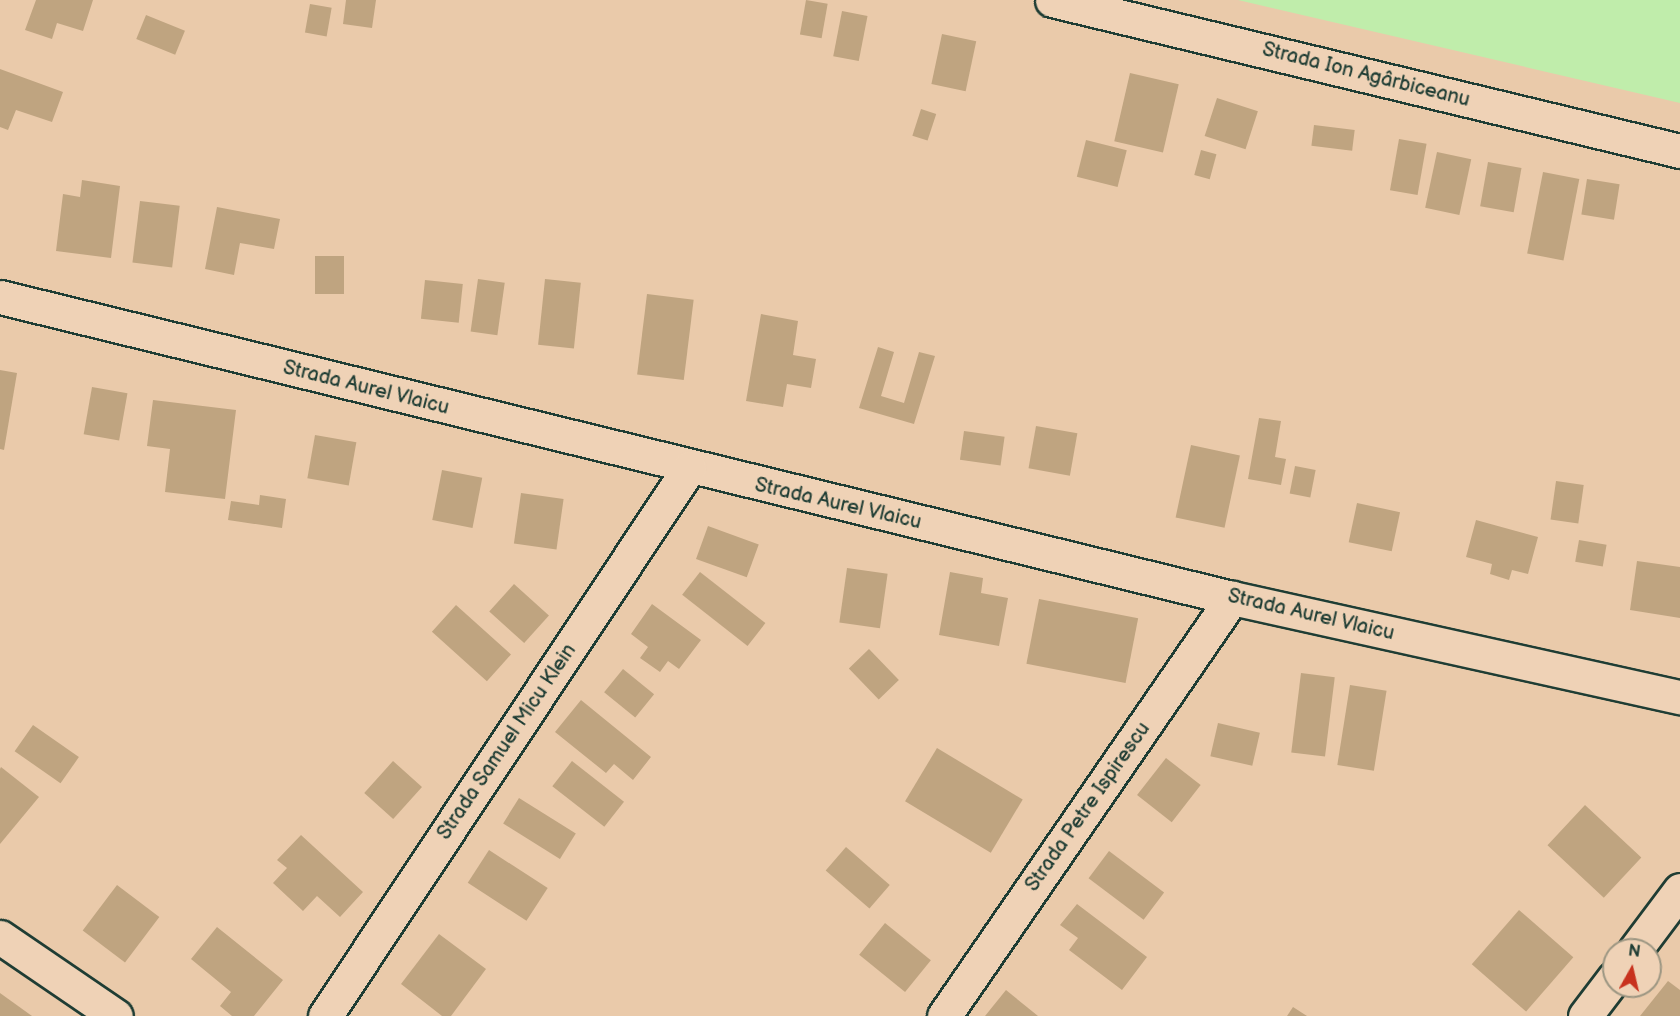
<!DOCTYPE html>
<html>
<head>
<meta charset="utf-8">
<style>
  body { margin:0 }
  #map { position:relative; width:1680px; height:1016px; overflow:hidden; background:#eacaaa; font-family:"Balsamiq Sans",sans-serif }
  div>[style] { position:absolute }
  .green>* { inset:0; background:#c0edab }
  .building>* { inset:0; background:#bfa480; transform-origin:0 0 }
  .roads { filter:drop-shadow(2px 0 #1f3d34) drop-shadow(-2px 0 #1f3d34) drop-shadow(0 2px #1f3d34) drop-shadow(0 -2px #1f3d34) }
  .minor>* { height:33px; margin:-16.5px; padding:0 16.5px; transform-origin:16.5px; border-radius:16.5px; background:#efd2b6 }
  span { translate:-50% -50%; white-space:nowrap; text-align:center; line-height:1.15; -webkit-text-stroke:4.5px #efd2b6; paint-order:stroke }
  .street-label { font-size:20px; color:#1f3d34 }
  .north { position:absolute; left:1602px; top:938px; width:60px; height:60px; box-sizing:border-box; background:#efd2b6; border:2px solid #9c9682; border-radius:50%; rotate:8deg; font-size:16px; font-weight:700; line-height:24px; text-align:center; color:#1f3d34 }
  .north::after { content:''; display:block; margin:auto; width:21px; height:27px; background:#c8321e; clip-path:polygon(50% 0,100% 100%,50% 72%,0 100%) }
</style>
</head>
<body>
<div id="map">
  <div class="green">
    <div style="clip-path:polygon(1238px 0,1680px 0,1680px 103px)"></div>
  </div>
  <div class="building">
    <div style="clip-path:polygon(36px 0,93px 0,83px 31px,57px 23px,52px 39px,25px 30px)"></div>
    <div style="clip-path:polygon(346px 0,376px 0,372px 28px,343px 24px)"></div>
    <div style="left:806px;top:0;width:22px;height:35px;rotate:10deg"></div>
    <div style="left:310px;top:4px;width:22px;height:29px;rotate:10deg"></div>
    <div style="left:842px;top:11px;width:26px;height:46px;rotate:11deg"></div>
    <div style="left:146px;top:15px;width:42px;height:26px;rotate:22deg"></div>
    <div style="left:942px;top:34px;width:35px;height:51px;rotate:12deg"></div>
    <div style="clip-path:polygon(0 69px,63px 92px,52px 122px,16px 110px,8px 130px,0 127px)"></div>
    <div style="left:1130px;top:73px;width:50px;height:70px;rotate:13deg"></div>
    <div style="left:1217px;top:98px;width:43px;height:40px;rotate:18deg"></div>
    <div style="left:921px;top:109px;width:16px;height:28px;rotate:18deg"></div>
    <div style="left:1314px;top:125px;width:41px;height:21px;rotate:7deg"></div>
    <div style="left:1399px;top:139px;width:28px;height:52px;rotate:10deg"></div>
    <div style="left:1086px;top:140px;width:42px;height:38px;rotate:14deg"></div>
    <div style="left:1201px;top:150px;width:16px;height:26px;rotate:15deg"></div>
    <div style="left:1437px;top:152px;width:35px;height:57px;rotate:12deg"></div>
    <div style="left:1488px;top:162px;width:34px;height:45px;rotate:10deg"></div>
    <div style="left:1543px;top:172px;width:37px;height:83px;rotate:11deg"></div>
    <div style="left:1587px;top:179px;width:33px;height:36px;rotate:9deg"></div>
    <div style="clip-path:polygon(82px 180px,120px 186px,111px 258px,56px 251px,63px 194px,80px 197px)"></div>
    <div style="left:140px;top:201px;width:40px;height:62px;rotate:7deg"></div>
    <div style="clip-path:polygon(217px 207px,280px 219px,274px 249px,240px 243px,234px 275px,205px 269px)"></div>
    <div style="left:315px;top:256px;width:29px;height:38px"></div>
    <div style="left:478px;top:279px;width:27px;height:53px;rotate:8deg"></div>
    <div style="left:545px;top:279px;width:36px;height:66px;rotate:6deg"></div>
    <div style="left:425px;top:280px;width:38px;height:39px;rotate:6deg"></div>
    <div style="left:647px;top:294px;width:47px;height:81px;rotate:7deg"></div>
    <div style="clip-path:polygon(761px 314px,798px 321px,793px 355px,816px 359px,811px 388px,787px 384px,783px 407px,746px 401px)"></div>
    <div style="clip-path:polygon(878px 347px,894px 352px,881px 396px,904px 403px,919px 352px,935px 356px,914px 424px,859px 408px)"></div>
    <div style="clip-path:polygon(0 370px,17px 373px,4px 450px,0 449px)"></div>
    <div style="left:92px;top:387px;width:36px;height:48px;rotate:10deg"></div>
    <div style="clip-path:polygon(153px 400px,236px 410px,225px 499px,165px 492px,170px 449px,147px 446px)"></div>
    <div style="clip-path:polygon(1259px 418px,1281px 421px,1275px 457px,1286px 459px,1281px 485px,1248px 479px)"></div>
    <div style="left:1036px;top:426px;width:42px;height:43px;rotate:10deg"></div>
    <div style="left:964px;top:431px;width:41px;height:29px;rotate:8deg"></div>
    <div style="left:315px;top:435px;width:42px;height:44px;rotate:10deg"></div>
    <div style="left:1191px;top:445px;width:50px;height:74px;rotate:12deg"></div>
    <div style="left:1295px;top:466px;width:21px;height:28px;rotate:11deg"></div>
    <div style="left:442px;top:470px;width:41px;height:51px;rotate:11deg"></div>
    <div style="left:1556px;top:481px;width:28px;height:39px;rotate:8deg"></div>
    <div style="left:521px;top:493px;width:43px;height:51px;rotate:8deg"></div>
    <div style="clip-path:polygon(260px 495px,286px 499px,282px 528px,228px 520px,231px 501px,259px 505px)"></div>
    <div style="left:1357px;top:503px;width:44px;height:40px;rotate:12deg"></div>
    <div style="clip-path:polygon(1476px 520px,1538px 537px,1528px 574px,1512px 570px,1509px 580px,1490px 574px,1492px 564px,1466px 557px)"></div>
    <div style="left:708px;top:526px;width:54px;height:35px;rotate:20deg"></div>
    <div style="left:1579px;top:540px;width:28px;height:22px;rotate:10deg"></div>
    <div style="clip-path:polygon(1637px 561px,1680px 567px,1680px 618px,1630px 610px)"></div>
    <div style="left:847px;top:568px;width:41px;height:55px;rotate:8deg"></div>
    <div style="left:700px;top:572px;width:83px;height:29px;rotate:38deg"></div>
    <div style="clip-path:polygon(950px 572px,983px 578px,981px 593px,1008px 598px,999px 646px,939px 635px)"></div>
    <div style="left:514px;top:584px;width:47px;height:37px;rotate:42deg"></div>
    <div style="left:1039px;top:599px;width:101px;height:66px;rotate:11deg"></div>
    <div style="clip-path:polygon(652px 604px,701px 640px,679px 669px,668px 661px,660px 672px,640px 658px,648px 647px,631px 634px)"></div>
    <div style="left:456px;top:605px;width:74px;height:36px;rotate:42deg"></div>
    <div style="left:869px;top:649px;width:43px;height:28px;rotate:46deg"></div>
    <div style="left:623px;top:669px;width:40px;height:30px;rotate:39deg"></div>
    <div style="left:1301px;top:673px;width:34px;height:80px;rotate:7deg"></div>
    <div style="left:1350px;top:685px;width:37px;height:81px;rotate:9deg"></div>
    <div style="clip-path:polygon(581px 700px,651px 757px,633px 780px,614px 764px,606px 773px,555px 732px)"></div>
    <div style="left:1218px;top:723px;width:43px;height:34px;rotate:13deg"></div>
    <div style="left:33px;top:725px;width:56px;height:32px;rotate:35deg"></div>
    <div style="left:937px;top:748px;width:100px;height:62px;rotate:31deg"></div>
    <div style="left:1166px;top:758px;width:44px;height:47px;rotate:38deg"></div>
    <div style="left:393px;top:761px;width:39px;height:43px;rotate:42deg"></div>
    <div style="left:572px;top:761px;width:66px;height:32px;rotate:38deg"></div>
    <div style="clip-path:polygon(1px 767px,39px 797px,0 844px,0 769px)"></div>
    <div style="left:519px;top:798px;width:67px;height:30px;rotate:32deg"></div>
    <div style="left:1585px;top:805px;width:77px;height:55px;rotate:43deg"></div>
    <div style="clip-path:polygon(301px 835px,363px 892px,340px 917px,317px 896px,303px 911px,273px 883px,287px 868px,277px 860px)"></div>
    <div style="left:846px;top:847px;width:58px;height:31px;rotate:41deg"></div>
    <div style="left:489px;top:850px;width:70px;height:39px;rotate:33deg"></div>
    <div style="left:1109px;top:851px;width:69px;height:34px;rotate:37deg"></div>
    <div style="left:117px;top:885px;width:53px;height:57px;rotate:37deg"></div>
    <div style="clip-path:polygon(1077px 904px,1147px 957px,1122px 990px,1069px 950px,1078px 938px,1060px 925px)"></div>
    <div style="left:1519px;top:910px;width:72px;height:72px;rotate:41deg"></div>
    <div style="left:885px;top:923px;width:59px;height:41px;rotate:39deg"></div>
    <div style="clip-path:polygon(217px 927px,283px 980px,254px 1016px,232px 1016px,220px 1006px,231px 992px,191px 959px)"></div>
    <div style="clip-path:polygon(439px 934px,486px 969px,451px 1016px,442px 1016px,401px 984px)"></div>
    <div style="clip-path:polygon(1668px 981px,1680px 990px,1680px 1016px,1640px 1016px)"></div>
    <div style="clip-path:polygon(1006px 990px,1038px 1016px,985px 1016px)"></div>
    <div style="clip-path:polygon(0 993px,32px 1016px,0 1016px)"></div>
    <div style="clip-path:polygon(1293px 1007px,1307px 1016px,1287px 1016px)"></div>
  </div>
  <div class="roads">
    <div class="minor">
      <div style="left:1052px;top:0;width:646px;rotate:13.52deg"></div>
      <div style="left:0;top:297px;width:1268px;rotate:13.73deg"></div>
      <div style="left:1232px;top:598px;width:459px;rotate:12.5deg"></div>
      <div style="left:0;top:937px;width:140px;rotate:34.3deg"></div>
      <div style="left:1635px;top:950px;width:75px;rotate:-53.1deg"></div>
      <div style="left:325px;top:1016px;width:658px;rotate:-56.41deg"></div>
      <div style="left:944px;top:1016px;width:508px;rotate:-55.43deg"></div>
      <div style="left:1585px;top:1016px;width:48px;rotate:-52.7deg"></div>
    </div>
  </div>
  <div class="street-label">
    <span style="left:1366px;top:75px;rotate:14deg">Strada Ion Agârbiceanu</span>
    <span style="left:366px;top:388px;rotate:14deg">Strada Aurel Vlaicu</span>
    <span style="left:838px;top:504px;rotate:13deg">Strada Aurel Vlaicu</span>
    <span style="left:1311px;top:615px;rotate:13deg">Strada Aurel Vlaicu</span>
    <span style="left:507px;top:742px;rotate:-56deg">Strada Samuel Micu Klein</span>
    <span style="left:1088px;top:807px;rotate:-55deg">Strada Petre Ispirescu</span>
  </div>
  <div class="north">N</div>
</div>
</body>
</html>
